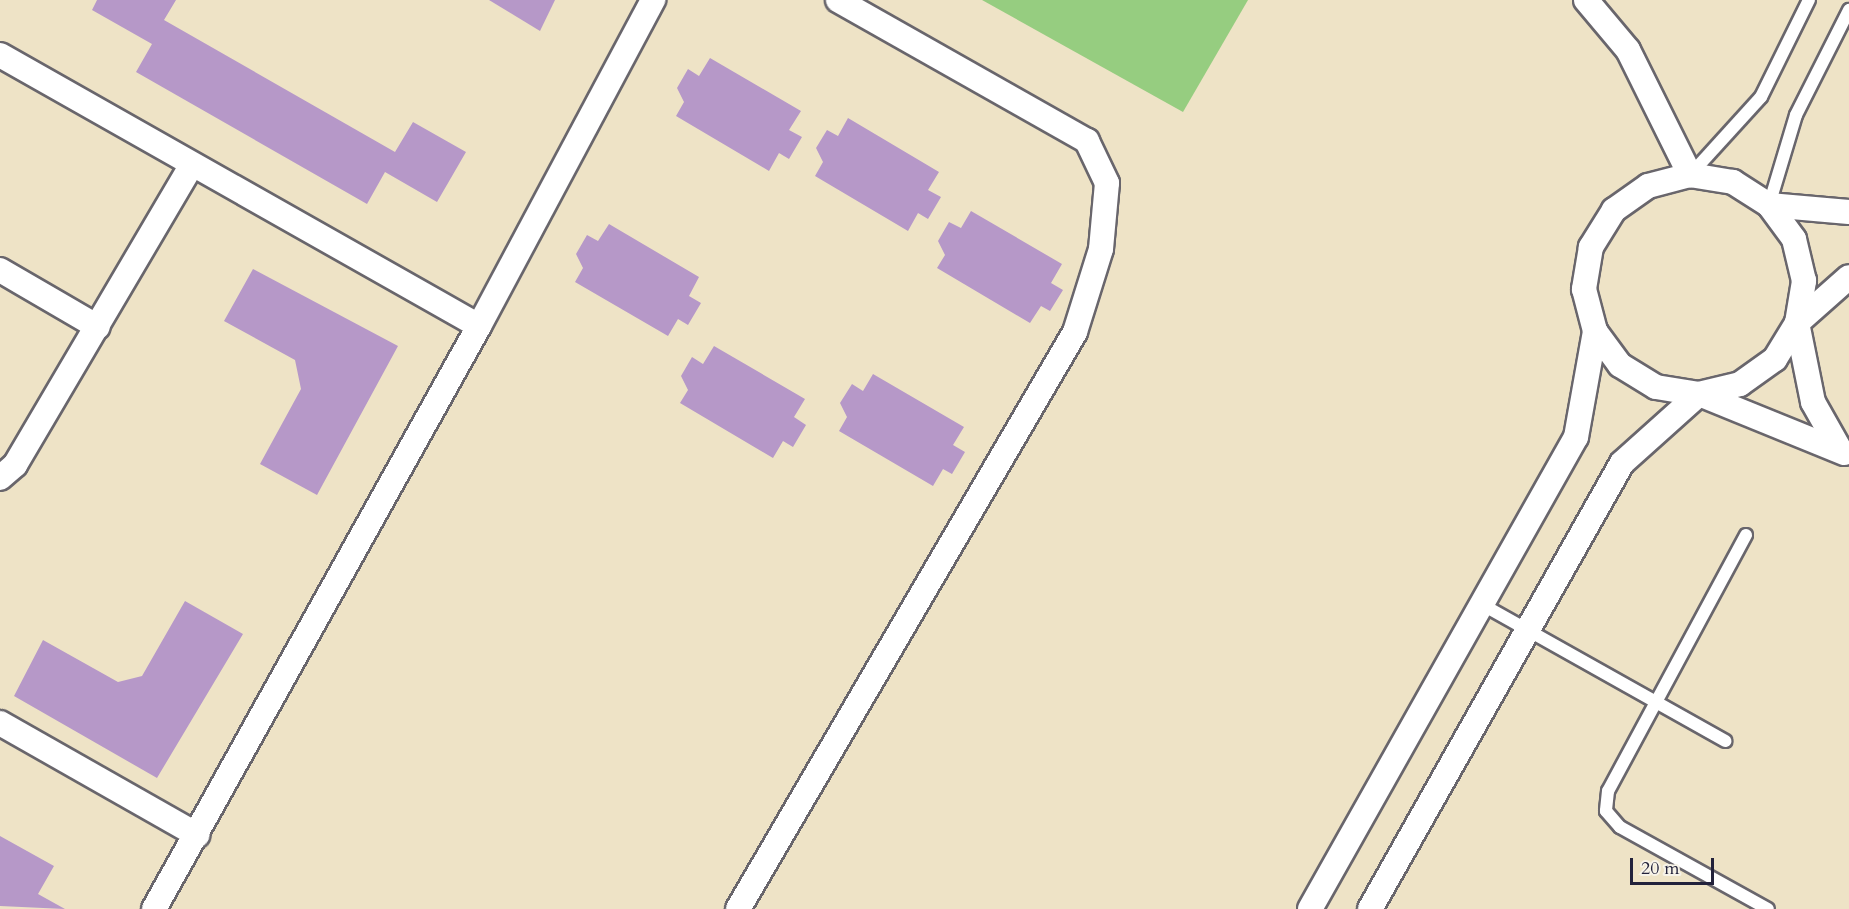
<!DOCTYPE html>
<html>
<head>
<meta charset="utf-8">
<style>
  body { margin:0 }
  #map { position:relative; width:1849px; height:909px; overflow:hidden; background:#eee3c6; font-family:Cardo,serif }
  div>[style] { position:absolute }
  .green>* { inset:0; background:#96cd80 }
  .building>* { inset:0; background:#b698c8 }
  .roads { filter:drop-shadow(2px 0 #69666c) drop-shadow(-2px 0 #69666c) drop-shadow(0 2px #69666c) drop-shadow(0 -2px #69666c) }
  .service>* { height:12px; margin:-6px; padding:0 6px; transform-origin:6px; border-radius:6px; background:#fff }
  .minor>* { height:24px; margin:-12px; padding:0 12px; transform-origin:12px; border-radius:12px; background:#fff }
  span { translate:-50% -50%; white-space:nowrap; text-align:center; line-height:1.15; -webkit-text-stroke:6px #f7f3e8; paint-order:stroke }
  .scale { position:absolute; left:1630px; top:858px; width:84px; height:27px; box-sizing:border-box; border:3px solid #22223b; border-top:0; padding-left:8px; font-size:18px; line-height:21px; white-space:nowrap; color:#22223b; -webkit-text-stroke:4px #f7f3e8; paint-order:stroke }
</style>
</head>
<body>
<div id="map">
  <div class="green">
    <div style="clip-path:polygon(982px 0,1248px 0,1183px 112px)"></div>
  </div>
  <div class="building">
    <div style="clip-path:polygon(97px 0,176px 0,164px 20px,395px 152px,413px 122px,466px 152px,437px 202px,385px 172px,367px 204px,136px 72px,152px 44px,92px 10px)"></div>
    <div style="clip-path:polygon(489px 0,555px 0,540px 31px)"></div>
    <div style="clip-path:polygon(710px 58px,801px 111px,789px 130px,802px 137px,789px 159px,779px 153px,769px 171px,676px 116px,684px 102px,677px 88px,688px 69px,699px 76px)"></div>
    <div style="clip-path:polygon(848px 118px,939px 172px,928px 190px,941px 197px,928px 219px,918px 213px,908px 231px,815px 176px,823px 162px,816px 148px,827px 130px,838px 136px)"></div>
    <div style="clip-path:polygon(971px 211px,1062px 264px,1051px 283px,1063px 290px,1050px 311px,1041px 306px,1030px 323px,937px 268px,945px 255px,938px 241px,949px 222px,961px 228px)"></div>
    <div style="clip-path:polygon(609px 224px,699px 277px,689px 296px,701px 303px,688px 325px,678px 319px,668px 336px,575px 282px,583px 268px,576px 254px,587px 235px,598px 241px)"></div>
    <div style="clip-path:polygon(253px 269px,398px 346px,317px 495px,260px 464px,301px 389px,295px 360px,224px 321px)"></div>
    <div style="clip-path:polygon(714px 346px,805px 399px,794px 417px,806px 425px,793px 447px,783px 441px,773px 458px,680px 403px,688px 390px,681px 376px,692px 357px,703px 364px)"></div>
    <div style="clip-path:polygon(873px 374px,964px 427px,953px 445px,965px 452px,952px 474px,943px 469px,933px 486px,839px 431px,847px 417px,840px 403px,852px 384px,863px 391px)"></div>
    <div style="clip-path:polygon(185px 601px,243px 634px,157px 778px,14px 696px,43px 640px,118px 682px,142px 676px)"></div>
    <div style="clip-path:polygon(0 836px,54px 866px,38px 894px,65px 909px,0 906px)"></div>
  </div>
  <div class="roads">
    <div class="service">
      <div style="left:1690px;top:175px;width:105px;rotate:-47.7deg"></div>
      <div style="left:1761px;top:97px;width:108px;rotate:-63.7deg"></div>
      <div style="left:1769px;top:205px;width:94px;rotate:-73.3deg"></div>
      <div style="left:1796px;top:115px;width:118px;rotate:-63.2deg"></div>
      <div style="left:1746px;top:535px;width:291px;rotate:118.3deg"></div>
      <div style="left:1608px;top:791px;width:20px;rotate:96deg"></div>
      <div style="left:1606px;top:811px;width:21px;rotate:49deg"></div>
      <div style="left:1620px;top:827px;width:169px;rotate:29deg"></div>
      <div style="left:1483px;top:605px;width:278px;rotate:29.3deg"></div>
    </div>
    <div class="minor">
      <div style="left:1586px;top:0;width:65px;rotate:50deg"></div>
      <div style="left:1628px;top:50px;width:140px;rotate:63.6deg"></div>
      <div style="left:0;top:55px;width:550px;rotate:29.5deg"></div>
      <div style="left:1769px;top:205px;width:80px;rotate:5deg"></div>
      <div style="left:0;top:270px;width:113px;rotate:30.2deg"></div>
      <div style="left:1840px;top:450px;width:55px;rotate:-119.4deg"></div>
      <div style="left:1813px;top:402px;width:81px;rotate:-101.4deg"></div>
      <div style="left:1797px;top:323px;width:43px;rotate:-80.5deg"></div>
      <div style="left:1804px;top:281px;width:43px;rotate:-103.4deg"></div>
      <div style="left:1794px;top:239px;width:42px;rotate:-126.3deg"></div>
      <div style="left:1769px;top:205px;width:43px;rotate:-147.4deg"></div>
      <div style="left:1733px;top:182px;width:44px;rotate:-170.8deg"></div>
      <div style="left:1690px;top:175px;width:43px;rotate:165.3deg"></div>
      <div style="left:1648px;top:186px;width:42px;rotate:144.8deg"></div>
      <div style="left:1614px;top:210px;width:44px;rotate:121.9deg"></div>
      <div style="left:1591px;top:247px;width:43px;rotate:99.5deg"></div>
      <div style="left:1584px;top:289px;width:43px;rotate:75.3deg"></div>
      <div style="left:1595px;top:331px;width:42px;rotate:53.7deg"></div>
      <div style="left:1620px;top:365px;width:42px;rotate:31.4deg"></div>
      <div style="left:1656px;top:387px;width:44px;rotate:9.2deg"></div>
      <div style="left:1699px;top:394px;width:42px;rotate:-13.7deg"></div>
      <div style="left:1740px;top:384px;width:43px;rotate:-35.5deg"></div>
      <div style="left:1775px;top:359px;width:42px;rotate:-58.6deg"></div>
      <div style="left:1797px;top:323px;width:69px;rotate:-41.5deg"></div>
      <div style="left:0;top:478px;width:20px;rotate:-41deg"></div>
      <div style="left:15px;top:465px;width:348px;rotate:-59.5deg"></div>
      <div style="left:0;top:723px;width:227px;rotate:29.6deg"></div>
      <div style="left:154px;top:909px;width:667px;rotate:-60.86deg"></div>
      <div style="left:479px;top:326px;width:370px;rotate:-61.9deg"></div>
      <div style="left:738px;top:909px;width:668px;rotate:-59.71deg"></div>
      <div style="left:1075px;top:332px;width:87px;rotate:-72.6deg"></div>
      <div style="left:1101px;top:249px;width:66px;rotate:-84.8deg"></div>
      <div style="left:1107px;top:183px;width:47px;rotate:-115.5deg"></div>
      <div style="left:1087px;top:141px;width:286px;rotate:-150.5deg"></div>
      <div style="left:1310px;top:909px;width:542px;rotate:-60.6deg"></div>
      <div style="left:1576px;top:437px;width:108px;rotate:-79.8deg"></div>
      <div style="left:1370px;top:909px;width:512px;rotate:-60.53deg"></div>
      <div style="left:1622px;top:463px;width:103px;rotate:-41.9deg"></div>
      <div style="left:1699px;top:394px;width:157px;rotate:22.1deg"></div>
    </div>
  </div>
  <div class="scale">20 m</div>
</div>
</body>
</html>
